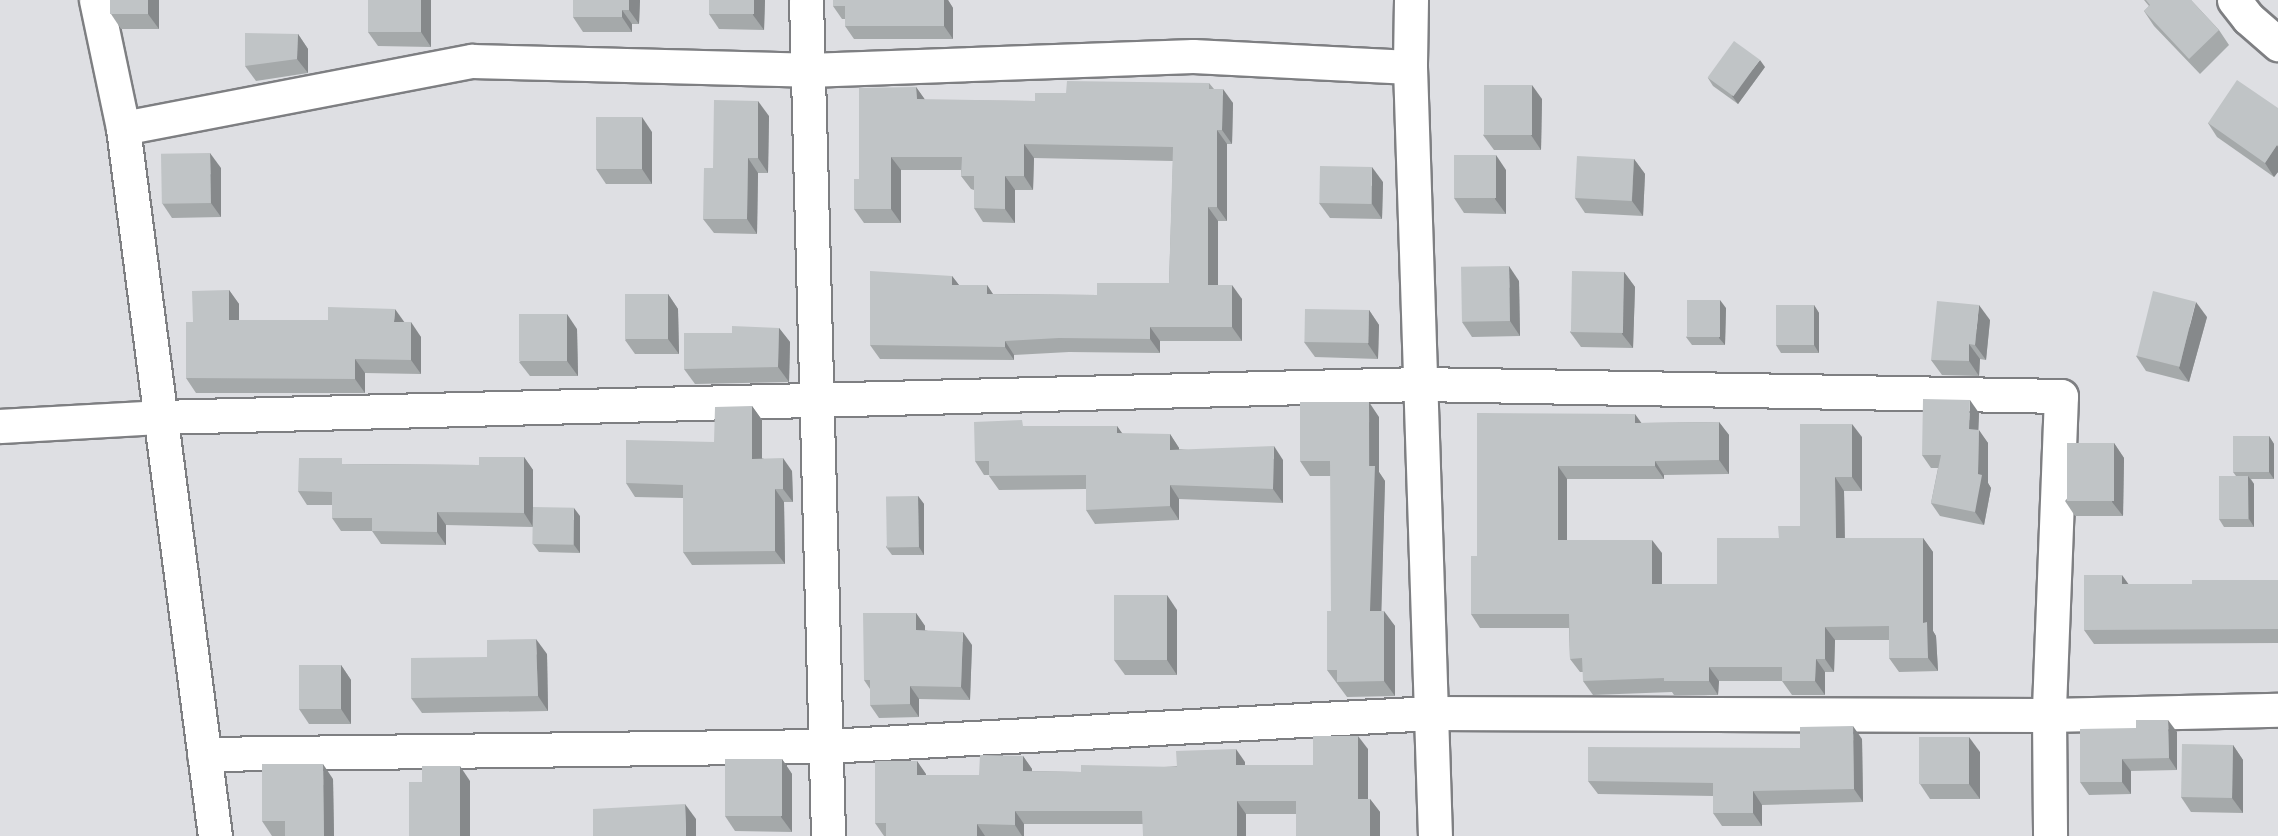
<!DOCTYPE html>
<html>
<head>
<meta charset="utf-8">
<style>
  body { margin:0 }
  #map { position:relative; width:2278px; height:836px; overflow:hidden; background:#dedfe3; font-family:Figtree,sans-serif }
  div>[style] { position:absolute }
  .roads { filter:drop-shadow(2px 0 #7e7f82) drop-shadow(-2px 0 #7e7f82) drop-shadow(0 2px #7e7f82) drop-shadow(0 -2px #7e7f82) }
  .street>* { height:33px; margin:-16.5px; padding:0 16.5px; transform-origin:16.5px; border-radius:16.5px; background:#fff }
  .wall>* { inset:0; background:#a5a9aa }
  .shaded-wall>* { inset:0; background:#86898b }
  .building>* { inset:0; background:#c0c4c6; transform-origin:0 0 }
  span { translate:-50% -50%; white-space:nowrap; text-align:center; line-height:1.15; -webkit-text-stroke:4.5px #fff; paint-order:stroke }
</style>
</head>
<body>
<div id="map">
  <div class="roads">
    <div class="street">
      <div style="left:96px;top:0;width:131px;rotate:78.1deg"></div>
      <div style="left:123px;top:128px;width:714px;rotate:82.6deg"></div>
      <div style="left:806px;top:0;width:836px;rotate:88.49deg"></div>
      <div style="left:1411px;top:0;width:67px;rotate:90.9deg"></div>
      <div style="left:1410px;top:67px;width:769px;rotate:88.14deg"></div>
      <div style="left:2234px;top:0;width:23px;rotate:52deg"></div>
      <div style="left:2248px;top:18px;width:40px;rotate:41deg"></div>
      <div style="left:123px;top:128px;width:355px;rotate:-10.9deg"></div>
      <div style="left:472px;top:61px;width:336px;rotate:1.5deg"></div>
      <div style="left:808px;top:70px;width:385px;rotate:-2.1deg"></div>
      <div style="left:1193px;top:56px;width:217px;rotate:2.9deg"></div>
      <div style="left:0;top:426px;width:160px;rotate:-3.2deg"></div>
      <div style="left:160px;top:417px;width:1260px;rotate:-1.5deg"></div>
      <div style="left:1420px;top:384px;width:641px;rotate:1.07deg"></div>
      <div style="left:2061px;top:396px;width:319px;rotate:92.2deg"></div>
      <div style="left:2049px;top:715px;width:121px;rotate:89.5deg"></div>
      <div style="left:204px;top:754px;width:622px;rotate:-0.74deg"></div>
      <div style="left:826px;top:746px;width:606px;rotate:-3.12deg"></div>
      <div style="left:1431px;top:713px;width:618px;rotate:0.19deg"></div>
      <div style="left:2049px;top:715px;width:229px;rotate:-1.3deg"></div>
    </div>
  </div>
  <div class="wall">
    <div style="clip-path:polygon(159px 0,159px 29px,121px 29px,111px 14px)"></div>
    <div style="clip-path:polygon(431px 0,431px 47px,378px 46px,368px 32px)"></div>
    <div style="clip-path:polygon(640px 0,639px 24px,632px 24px,632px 32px,583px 32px,573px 17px)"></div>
    <div style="clip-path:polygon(709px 0,765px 0,764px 30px,719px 29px,709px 14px)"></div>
    <div style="clip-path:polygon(833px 0,948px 0,953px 8px,953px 39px,854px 39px,845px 26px,845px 19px,842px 19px,833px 6px)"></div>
    <div style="clip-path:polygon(2144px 0,2191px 0,2219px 30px,2229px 45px,2200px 74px,2154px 26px,2144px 11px,2149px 6px)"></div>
    <div style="clip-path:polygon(298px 34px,308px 49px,308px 73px,256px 81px,245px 66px)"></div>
    <div style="clip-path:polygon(1765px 67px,1738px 104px,1713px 86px,1708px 78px)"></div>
    <div style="clip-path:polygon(1209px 83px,1214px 89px,1233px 103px,1232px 144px,1227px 144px,1227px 221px,1218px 221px,1218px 285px,1242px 299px,1242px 341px,1160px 341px,1160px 353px,1069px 352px,1014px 355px,1014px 360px,880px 359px,870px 345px,952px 276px,959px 285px,987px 285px,993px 294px,1097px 295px,1169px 283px,1173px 161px,1034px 158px,1033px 190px,1015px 190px,1015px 223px,983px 222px,974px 208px,974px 190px,971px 189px,961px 176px,961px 170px,901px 170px,901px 223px,864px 223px,854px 209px,859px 179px,916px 87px,925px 100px,1035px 101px,1066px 93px)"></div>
    <div style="clip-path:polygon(1542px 99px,1541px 150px,1494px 150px,1483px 135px)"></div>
    <div style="clip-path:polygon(2278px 108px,2278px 172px,2274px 177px,2217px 137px,2208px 123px)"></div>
    <div style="clip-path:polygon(769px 116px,768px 173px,758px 173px,757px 234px,714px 233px,703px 219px,713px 168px)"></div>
    <div style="clip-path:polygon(652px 132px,652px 184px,606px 184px,596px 169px)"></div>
    <div style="clip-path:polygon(1634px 159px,1645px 174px,1643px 216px,1585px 213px,1575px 198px)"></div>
    <div style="clip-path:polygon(221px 168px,221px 217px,172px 218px,162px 203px)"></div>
    <div style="clip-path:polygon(1506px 170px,1506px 214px,1464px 213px,1454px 198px)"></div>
    <div style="clip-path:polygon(1383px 182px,1382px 219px,1330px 218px,1319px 203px)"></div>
    <div style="clip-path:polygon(1624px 272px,1635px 287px,1633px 348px,1581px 347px,1570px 332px)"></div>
    <div style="clip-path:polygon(1519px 281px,1520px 336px,1472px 337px,1462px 322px)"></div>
    <div style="clip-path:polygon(229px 290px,239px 304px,239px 320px,404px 322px,421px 337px,421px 374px,365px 373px,365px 393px,196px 393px,186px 378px,193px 322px)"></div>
    <div style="clip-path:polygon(668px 294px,678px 309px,679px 354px,635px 354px,625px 340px)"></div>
    <div style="clip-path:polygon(1814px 305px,1819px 313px,1819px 353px,1781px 353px,1776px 345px)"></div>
    <div style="clip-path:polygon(1726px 308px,1725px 345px,1692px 345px,1686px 337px)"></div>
    <div style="clip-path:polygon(1369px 310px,1379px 325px,1378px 359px,1315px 357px,1304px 342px)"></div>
    <div style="clip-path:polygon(2207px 317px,2189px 382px,2146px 371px,2136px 356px)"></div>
    <div style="clip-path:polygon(1990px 320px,1986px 360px,1980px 359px,1979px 376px,1942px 375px,1931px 360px)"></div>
    <div style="clip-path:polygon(779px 328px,790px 342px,789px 382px,695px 384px,684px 369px,732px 333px)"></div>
    <div style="clip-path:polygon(577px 329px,578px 376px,530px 376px,519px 362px)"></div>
    <div style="clip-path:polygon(752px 406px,762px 420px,762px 458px,792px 471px,793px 502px,784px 502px,785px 564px,692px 565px,683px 552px,683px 498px,635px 497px,626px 483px,714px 442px)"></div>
    <div style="clip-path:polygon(1477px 413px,1641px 423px,1719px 422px,1729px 435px,1729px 474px,1664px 475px,1664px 479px,1567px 479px,1567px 540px,1662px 553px,1662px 584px,1717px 584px,1779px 538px,1800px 526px,1862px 437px,1862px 491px,1844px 491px,1845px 538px,1923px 538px,1933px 552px,1933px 631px,1936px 636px,1938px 671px,1899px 672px,1889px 658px,1889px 640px,1835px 640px,1834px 672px,1825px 672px,1825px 695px,1792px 695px,1782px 681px,1719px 681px,1718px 695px,1674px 695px,1672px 692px,1593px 695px,1583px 681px,1583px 672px,1580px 672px,1570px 659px,1569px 628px,1480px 628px,1471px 614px,1477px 556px)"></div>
    <div style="clip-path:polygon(1979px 413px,1978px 430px,1988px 443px,1988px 483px,1991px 488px,1984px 525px,1940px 516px,1931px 503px,1938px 468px,1931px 468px,1922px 455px)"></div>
    <div style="clip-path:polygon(1379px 417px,1379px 472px,1385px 481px,1381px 611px,1395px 626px,1395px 696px,1347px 697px,1327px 670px,1331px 611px,1331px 476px,1310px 476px,1300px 461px)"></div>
    <div style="clip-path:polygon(1027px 426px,1117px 426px,1122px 434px,1170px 434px,1179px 448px,1179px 449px,1283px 460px,1283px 503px,1179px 499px,1179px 520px,1095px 524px,1086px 510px,1086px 489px,999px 490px,989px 476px,989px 475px,984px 475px,975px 461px)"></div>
    <div style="clip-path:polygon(2269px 436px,2274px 444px,2274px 479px,2251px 479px,2254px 484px,2254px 527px,2224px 527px,2219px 519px,2236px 476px,2233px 472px)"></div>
    <div style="clip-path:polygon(2114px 443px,2124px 458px,2123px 516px,2075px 516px,2065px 501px)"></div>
    <div style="clip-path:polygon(524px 457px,533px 470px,533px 527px,446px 525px,446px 545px,381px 544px,372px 531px,341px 531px,332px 518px,332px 505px,307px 505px,298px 491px,346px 464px,479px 465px)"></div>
    <div style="clip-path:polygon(918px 496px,924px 504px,924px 555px,892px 555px,886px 547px)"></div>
    <div style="clip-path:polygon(580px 516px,580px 553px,539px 552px,533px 544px)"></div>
    <div style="clip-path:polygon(2278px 580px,2278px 643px,2094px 644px,2084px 630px,2129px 584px,2192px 584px)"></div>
    <div style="clip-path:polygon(1177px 610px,1177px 675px,1125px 675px,1114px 660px)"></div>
    <div style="clip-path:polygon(916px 613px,925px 626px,925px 630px,972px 645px,970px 700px,919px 699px,919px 717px,879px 718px,870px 705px,870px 689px,864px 680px)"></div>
    <div style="clip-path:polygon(547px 654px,548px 711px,422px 713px,411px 698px,487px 657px)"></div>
    <div style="clip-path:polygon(341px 665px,351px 680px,351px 724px,309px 724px,299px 709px)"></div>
    <div style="clip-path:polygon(2080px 729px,2177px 732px,2177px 770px,2131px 771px,2131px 794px,2089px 795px,2080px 782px)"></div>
    <div style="clip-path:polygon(1862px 739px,1863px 802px,1762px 805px,1762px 826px,1722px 826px,1713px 813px,1713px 796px,1598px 794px,1588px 781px)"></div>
    <div style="clip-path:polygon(2233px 745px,2243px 760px,2243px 813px,2191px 812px,2181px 797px)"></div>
    <div style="clip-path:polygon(1368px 749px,1368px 799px,1370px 799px,1380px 812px,1380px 836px,1296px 814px,1246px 814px,1143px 824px,1024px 824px,1024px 836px,884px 836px,875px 823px,917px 761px,926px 775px,979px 775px,1023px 756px,1032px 769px,1032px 771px,1081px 772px,1245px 762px,1245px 765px,1313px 765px)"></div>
    <div style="clip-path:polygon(1980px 752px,1980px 799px,1930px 799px,1920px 784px)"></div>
    <div style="clip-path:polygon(782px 759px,792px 774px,792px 832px,735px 831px,725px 816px)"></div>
    <div style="clip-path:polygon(333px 779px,334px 836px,272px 836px,262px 821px)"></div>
  </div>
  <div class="shaded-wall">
    <div style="clip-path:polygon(148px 0,159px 0,159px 29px,148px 14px)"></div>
    <div style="clip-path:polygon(421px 0,431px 0,431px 47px,421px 32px)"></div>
    <div style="clip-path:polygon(629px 0,640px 0,639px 24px,629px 10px)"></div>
    <div style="clip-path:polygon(754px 0,765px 0,764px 30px,753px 15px)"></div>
    <div style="clip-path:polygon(944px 0,948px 0,953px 8px,953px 39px,944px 26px)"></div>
    <div style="clip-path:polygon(622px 10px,632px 24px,632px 32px,622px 17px)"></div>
    <div style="clip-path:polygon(298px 34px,308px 49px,308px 73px,297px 59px)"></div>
    <div style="clip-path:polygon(1760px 60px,1765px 67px,1738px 104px,1732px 96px)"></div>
    <div style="clip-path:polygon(1532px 85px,1542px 99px,1541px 150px,1531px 135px)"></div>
    <div style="clip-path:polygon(916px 87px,926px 101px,917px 99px)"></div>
    <div style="clip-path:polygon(1223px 89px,1233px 103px,1232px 144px,1222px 130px)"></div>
    <div style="clip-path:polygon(758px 101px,769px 116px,768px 173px,758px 158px)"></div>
    <div style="clip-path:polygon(642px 117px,652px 132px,652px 184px,642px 169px)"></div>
    <div style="clip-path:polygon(1217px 130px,1227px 144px,1227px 221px,1217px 207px)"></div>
    <div style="clip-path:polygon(1024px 144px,1034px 158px,1033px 190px,1024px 176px)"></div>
    <div style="clip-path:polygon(2277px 145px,2278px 147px,2278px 172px,2274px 177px,2265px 163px)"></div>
    <div style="clip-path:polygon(210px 153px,221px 168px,221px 217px,211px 203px)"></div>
    <div style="clip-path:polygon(1496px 155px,1506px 170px,1506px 214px,1495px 199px)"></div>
    <div style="clip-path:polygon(891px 157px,901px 170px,901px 223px,891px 209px)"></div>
    <div style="clip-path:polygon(748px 158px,758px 173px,757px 234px,747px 219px)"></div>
    <div style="clip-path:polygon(1634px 159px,1645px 174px,1643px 216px,1632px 201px)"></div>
    <div style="clip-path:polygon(1372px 167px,1383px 182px,1382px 219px,1372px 204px)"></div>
    <div style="clip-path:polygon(1005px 176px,1015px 190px,1015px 223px,1005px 209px)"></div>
    <div style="clip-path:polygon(1208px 207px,1218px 221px,1218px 299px,1208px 285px)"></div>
    <div style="clip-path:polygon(1509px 266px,1519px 281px,1520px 336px,1510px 321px)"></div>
    <div style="clip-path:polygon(1624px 272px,1635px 287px,1633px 348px,1622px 334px)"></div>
    <div style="clip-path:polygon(952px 276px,962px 289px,952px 285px)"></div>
    <div style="clip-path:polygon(987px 285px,996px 299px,987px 294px)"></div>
    <div style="clip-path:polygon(1232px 285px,1242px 299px,1242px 341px,1232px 327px)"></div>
    <div style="clip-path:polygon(229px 290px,239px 304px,239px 334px,229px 320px)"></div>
    <div style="clip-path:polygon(668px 294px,678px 309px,679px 354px,668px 339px)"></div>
    <div style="clip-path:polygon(1720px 300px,1726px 308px,1725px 345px,1719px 338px)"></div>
    <div style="clip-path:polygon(2196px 302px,2207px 317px,2189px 382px,2179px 368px)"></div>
    <div style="clip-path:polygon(1814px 305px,1819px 313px,1819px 353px,1814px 345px)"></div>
    <div style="clip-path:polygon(1979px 305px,1990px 320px,1986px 360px,1975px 345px)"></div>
    <div style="clip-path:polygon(395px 309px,405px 323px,394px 322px)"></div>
    <div style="clip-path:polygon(1369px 310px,1379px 325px,1378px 359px,1368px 344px)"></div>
    <div style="clip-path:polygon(567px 314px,577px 329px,578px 376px,567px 361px)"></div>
    <div style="clip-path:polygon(411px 322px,421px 337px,421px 374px,411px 360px)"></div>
    <div style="clip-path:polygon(1150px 327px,1160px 341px,1160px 353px,1150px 339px)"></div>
    <div style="clip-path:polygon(779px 328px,790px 342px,789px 382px,778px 367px)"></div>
    <div style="clip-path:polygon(1005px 341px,1014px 355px,1014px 360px,1005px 347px)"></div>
    <div style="clip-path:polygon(1969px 344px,1980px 359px,1979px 376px,1969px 361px)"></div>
    <div style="clip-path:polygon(355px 359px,365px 373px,365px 393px,355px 379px)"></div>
    <div style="clip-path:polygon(1970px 400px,1979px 413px,1978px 442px,1969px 429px)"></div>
    <div style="clip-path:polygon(1369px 402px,1379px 417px,1379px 472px,1385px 481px,1381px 626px,1370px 611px)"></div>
    <div style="clip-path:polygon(752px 406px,762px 420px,762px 472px,752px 459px)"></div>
    <div style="clip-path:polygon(1635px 414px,1645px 428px,1635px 423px)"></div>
    <div style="clip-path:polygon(1719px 422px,1729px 435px,1729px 474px,1719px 460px)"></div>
    <div style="clip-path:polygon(1852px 424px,1862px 437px,1862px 491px,1852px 477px)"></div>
    <div style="clip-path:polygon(1117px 426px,1127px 440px,1117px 433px)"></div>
    <div style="clip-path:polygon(1979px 430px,1988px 443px,1988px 483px,1991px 488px,1984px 525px,1975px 512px,1978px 474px)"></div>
    <div style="clip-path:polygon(1170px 434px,1179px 448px,1179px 463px,1170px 450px)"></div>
    <div style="clip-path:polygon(2269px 436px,2274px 444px,2274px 479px,2269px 472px)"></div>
    <div style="clip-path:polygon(2114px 443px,2124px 458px,2123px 516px,2112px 502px)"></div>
    <div style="clip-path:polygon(1274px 446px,1283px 460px,1283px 503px,1273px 489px)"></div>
    <div style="clip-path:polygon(524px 457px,533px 470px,533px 527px,524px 513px)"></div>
    <div style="clip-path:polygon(783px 458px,792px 471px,793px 502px,783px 489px)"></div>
    <div style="clip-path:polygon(1655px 461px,1664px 475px,1664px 479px,1655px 466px)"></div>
    <div style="clip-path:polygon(1558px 466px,1567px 479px,1567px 553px,1558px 540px)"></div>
    <div style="clip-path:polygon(2248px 476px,2254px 484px,2254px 527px,2249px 519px)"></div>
    <div style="clip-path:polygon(1835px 477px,1844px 491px,1845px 552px,1836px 538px)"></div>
    <div style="clip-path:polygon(1170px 485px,1179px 499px,1179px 520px,1170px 506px)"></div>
    <div style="clip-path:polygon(775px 489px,784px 502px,785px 564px,775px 551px)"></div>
    <div style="clip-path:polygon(918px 496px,924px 504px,924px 555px,919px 547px)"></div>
    <div style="clip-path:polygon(574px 508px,580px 516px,580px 553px,574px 545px)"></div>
    <div style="clip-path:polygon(437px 512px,446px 525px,446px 545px,437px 532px)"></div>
    <div style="clip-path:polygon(1923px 538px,1933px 552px,1933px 631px,1936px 636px,1938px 671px,1928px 658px,1923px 623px)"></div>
    <div style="clip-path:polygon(1652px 540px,1662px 553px,1662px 598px,1652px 584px)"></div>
    <div style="clip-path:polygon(2122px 575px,2132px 589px,2122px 584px)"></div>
    <div style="clip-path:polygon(1167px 595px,1177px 610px,1177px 675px,1167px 660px)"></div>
    <div style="clip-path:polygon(1384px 611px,1395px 626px,1395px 696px,1384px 681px)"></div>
    <div style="clip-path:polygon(916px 613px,925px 626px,925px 643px,916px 630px)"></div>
    <div style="clip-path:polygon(1825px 627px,1835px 640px,1834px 672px,1825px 659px)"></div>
    <div style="clip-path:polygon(963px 632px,972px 645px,970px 700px,961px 687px)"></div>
    <div style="clip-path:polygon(536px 639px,547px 654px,548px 711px,538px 696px)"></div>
    <div style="clip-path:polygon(1816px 659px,1825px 672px,1825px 695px,1815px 681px)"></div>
    <div style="clip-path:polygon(341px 665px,351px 680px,351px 724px,341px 709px)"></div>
    <div style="clip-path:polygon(1709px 667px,1719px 681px,1718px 695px,1709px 681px)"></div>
    <div style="clip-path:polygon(910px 686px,919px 699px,919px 717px,910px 704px)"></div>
    <div style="clip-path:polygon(2168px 720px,2177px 732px,2177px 770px,2169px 758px)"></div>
    <div style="clip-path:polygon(1853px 726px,1862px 739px,1863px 802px,1854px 789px)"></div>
    <div style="clip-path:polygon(1358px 736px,1368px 749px,1368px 812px,1358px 799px)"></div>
    <div style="clip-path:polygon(1969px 737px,1980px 752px,1980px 799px,1969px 784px)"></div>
    <div style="clip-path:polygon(2233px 745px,2243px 760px,2243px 813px,2232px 798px)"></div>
    <div style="clip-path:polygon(1236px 749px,1245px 762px,1245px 778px,1236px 765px)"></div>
    <div style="clip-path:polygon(1023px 756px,1032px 769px,1032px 784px,1023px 771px)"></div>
    <div style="clip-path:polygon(782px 759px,792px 774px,792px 832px,781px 817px)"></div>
    <div style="clip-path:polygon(2122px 759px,2131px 771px,2131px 794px,2122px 782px)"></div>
    <div style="clip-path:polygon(917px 761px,926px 774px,926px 788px,917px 775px)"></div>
    <div style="clip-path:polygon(323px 764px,333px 779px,334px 836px,324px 836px)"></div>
    <div style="clip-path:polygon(460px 766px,470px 781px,470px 836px,460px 836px)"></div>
    <div style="clip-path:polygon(1753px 791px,1762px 805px,1762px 826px,1753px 813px)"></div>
    <div style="clip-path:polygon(1370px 799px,1380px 812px,1380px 836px,1370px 836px)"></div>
    <div style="clip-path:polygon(1237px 801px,1246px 814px,1246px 836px,1237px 836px)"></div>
    <div style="clip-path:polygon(685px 804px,696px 819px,696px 836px,686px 836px)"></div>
    <div style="clip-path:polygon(1015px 811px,1024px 824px,1024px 836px,1022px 836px,1015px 825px)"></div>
    <div style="clip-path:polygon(977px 824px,985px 836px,977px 836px)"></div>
  </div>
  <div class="building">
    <div style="left:110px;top:0;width:38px;height:14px"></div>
    <div style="left:368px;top:0;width:53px;height:32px"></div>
    <div style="clip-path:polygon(573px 0,629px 0,629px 10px,622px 10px,622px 17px,573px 17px)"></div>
    <div style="left:709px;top:0;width:45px;height:14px"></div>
    <div style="clip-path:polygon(833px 0,944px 0,944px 26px,845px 26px,845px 6px,833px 6px)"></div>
    <div style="clip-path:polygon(2146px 0,2191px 0,2219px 30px,2189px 59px,2144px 11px,2150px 5px)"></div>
    <div style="clip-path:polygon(245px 33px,298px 34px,297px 59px,245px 66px)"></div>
    <div style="left:1734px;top:41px;width:32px;height:45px;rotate:36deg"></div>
    <div style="clip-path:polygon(2237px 80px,2278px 108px,2278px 146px,2277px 145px,2265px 163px,2208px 123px)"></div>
    <div style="clip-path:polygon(1067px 81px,1209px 83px,1209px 89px,1223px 89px,1222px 130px,1217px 130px,1217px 207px,1208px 207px,1208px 285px,1232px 285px,1232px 327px,1150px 327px,1150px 339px,1059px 338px,1005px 341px,1005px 347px,870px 345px,870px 271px,952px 276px,952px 285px,987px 285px,987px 294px,1097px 295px,1097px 283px,1169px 283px,1173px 147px,1024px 144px,1024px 176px,1005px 176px,1005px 209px,974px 208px,974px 176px,961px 176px,962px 157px,891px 157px,891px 209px,854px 209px,854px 179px,859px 179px,859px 88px,916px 87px,917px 99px,1035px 101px,1035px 93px,1066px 93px)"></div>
    <div style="left:1484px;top:85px;width:48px;height:50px"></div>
    <div style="clip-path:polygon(714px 100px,758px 101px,758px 158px,748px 158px,747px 219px,703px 219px,704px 168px,713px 168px)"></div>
    <div style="left:596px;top:117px;width:46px;height:52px"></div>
    <div style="left:210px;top:153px;width:50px;height:49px;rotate:89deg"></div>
    <div style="left:1454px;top:155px;width:42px;height:43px"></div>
    <div style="left:1577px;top:156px;width:57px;height:42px;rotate:3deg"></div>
    <div style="left:1320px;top:166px;width:52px;height:37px;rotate:1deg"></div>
    <div style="left:1509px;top:266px;width:55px;height:48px;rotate:89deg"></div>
    <div style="left:1572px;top:271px;width:52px;height:61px;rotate:1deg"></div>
    <div style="clip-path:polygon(229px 290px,229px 320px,328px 320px,328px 307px,395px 309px,394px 322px,411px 322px,411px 360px,355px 359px,355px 379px,186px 378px,186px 322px,193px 322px,192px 291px)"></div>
    <div style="left:2153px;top:291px;width:44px;height:67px;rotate:14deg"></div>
    <div style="left:668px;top:294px;width:45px;height:43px;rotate:90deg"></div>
    <div style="left:1687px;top:300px;width:33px;height:37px"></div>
    <div style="clip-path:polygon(1937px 301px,1979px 305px,1975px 345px,1969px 344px,1969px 361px,1931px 360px)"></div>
    <div style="left:1776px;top:305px;width:38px;height:40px"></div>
    <div style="left:1305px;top:309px;width:64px;height:33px;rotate:1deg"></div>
    <div style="left:567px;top:314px;width:47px;height:48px;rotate:90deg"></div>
    <div style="clip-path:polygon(732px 326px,779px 328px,778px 367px,684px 369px,684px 333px,732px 333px)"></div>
    <div style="clip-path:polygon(1923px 399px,1970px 400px,1969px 429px,1979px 430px,1978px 474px,1982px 475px,1975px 512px,1931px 503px,1941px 455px,1922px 455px)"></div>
    <div style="clip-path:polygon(1300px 402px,1369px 402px,1369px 466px,1375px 466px,1370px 611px,1384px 611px,1384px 681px,1337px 682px,1337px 670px,1327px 670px,1327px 611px,1331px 611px,1330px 461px,1300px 461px)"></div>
    <div style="clip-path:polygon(752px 406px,752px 459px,783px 458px,783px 489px,775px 489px,775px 551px,683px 552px,683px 485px,626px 483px,626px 440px,714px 442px,715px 407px)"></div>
    <div style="clip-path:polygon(1477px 413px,1635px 414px,1635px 423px,1719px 422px,1719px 460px,1655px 461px,1655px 466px,1558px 466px,1558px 540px,1652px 540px,1652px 584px,1717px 584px,1717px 538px,1779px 538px,1778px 526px,1800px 526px,1800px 424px,1852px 424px,1852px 477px,1835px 477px,1836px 538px,1923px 538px,1923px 623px,1927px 622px,1928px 658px,1889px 658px,1889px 626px,1825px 627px,1825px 659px,1816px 659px,1815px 681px,1782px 681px,1782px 667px,1709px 667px,1709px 681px,1664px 681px,1664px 678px,1583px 681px,1582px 658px,1570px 659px,1569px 614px,1471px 614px,1471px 556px,1477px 556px)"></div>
    <div style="clip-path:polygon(1022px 420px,1023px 426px,1117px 426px,1117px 433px,1170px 434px,1170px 450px,1274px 446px,1273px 489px,1170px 485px,1170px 506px,1086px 510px,1086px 475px,989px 476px,989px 461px,975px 461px,974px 422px)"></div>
    <div style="left:2233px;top:436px;width:36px;height:36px"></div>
    <div style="left:2067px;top:443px;width:47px;height:58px"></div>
    <div style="clip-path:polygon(479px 457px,524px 457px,524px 513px,437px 512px,437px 532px,372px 531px,372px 518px,332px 518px,332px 492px,298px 491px,299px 458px,342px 458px,342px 464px,479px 465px)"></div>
    <div style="left:2219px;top:476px;width:29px;height:43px"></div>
    <div style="left:918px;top:496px;width:51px;height:32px;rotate:89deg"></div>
    <div style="left:533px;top:507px;width:41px;height:37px;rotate:1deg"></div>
    <div style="clip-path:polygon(2084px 575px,2122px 575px,2122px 584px,2192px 584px,2192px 580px,2278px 580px,2278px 629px,2084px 630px)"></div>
    <div style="left:1167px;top:595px;width:65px;height:53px;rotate:90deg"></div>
    <div style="clip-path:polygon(863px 613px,916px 613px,916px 630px,963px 632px,961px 687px,910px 686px,910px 704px,870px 705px,870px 680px,864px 680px)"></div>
    <div style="clip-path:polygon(536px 639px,538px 696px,411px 698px,411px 658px,487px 657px,487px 640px)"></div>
    <div style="left:299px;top:665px;width:42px;height:44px"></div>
    <div style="clip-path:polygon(2136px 720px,2168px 720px,2169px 758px,2122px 759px,2122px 782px,2080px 782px,2080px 729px,2136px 728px)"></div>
    <div style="clip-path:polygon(1853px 726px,1854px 789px,1753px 791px,1753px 813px,1713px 813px,1713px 783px,1588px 781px,1588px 747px,1800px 748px,1800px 727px)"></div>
    <div style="clip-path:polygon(1313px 736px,1358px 736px,1358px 799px,1370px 799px,1370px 836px,1296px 836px,1296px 801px,1237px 801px,1237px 836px,1143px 836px,1142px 811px,1015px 811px,1015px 825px,977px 824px,977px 836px,886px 836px,886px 823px,875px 823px,875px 761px,917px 761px,917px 775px,979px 775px,980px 755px,1023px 756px,1023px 771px,1081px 772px,1081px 765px,1177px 767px,1176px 751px,1236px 749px,1236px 765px,1313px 765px)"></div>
    <div style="left:1969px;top:737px;width:47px;height:50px;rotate:90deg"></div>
    <div style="left:2182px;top:744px;width:51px;height:53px;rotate:1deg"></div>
    <div style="left:725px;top:759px;width:57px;height:57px"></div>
    <div style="clip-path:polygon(262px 764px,323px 764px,324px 836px,285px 836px,285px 821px,262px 821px)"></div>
    <div style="clip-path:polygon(422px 766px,460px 766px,460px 836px,409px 836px,409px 782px,422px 782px)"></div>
    <div style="clip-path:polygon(685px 804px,686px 836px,593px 836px,593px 809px)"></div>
  </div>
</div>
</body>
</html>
